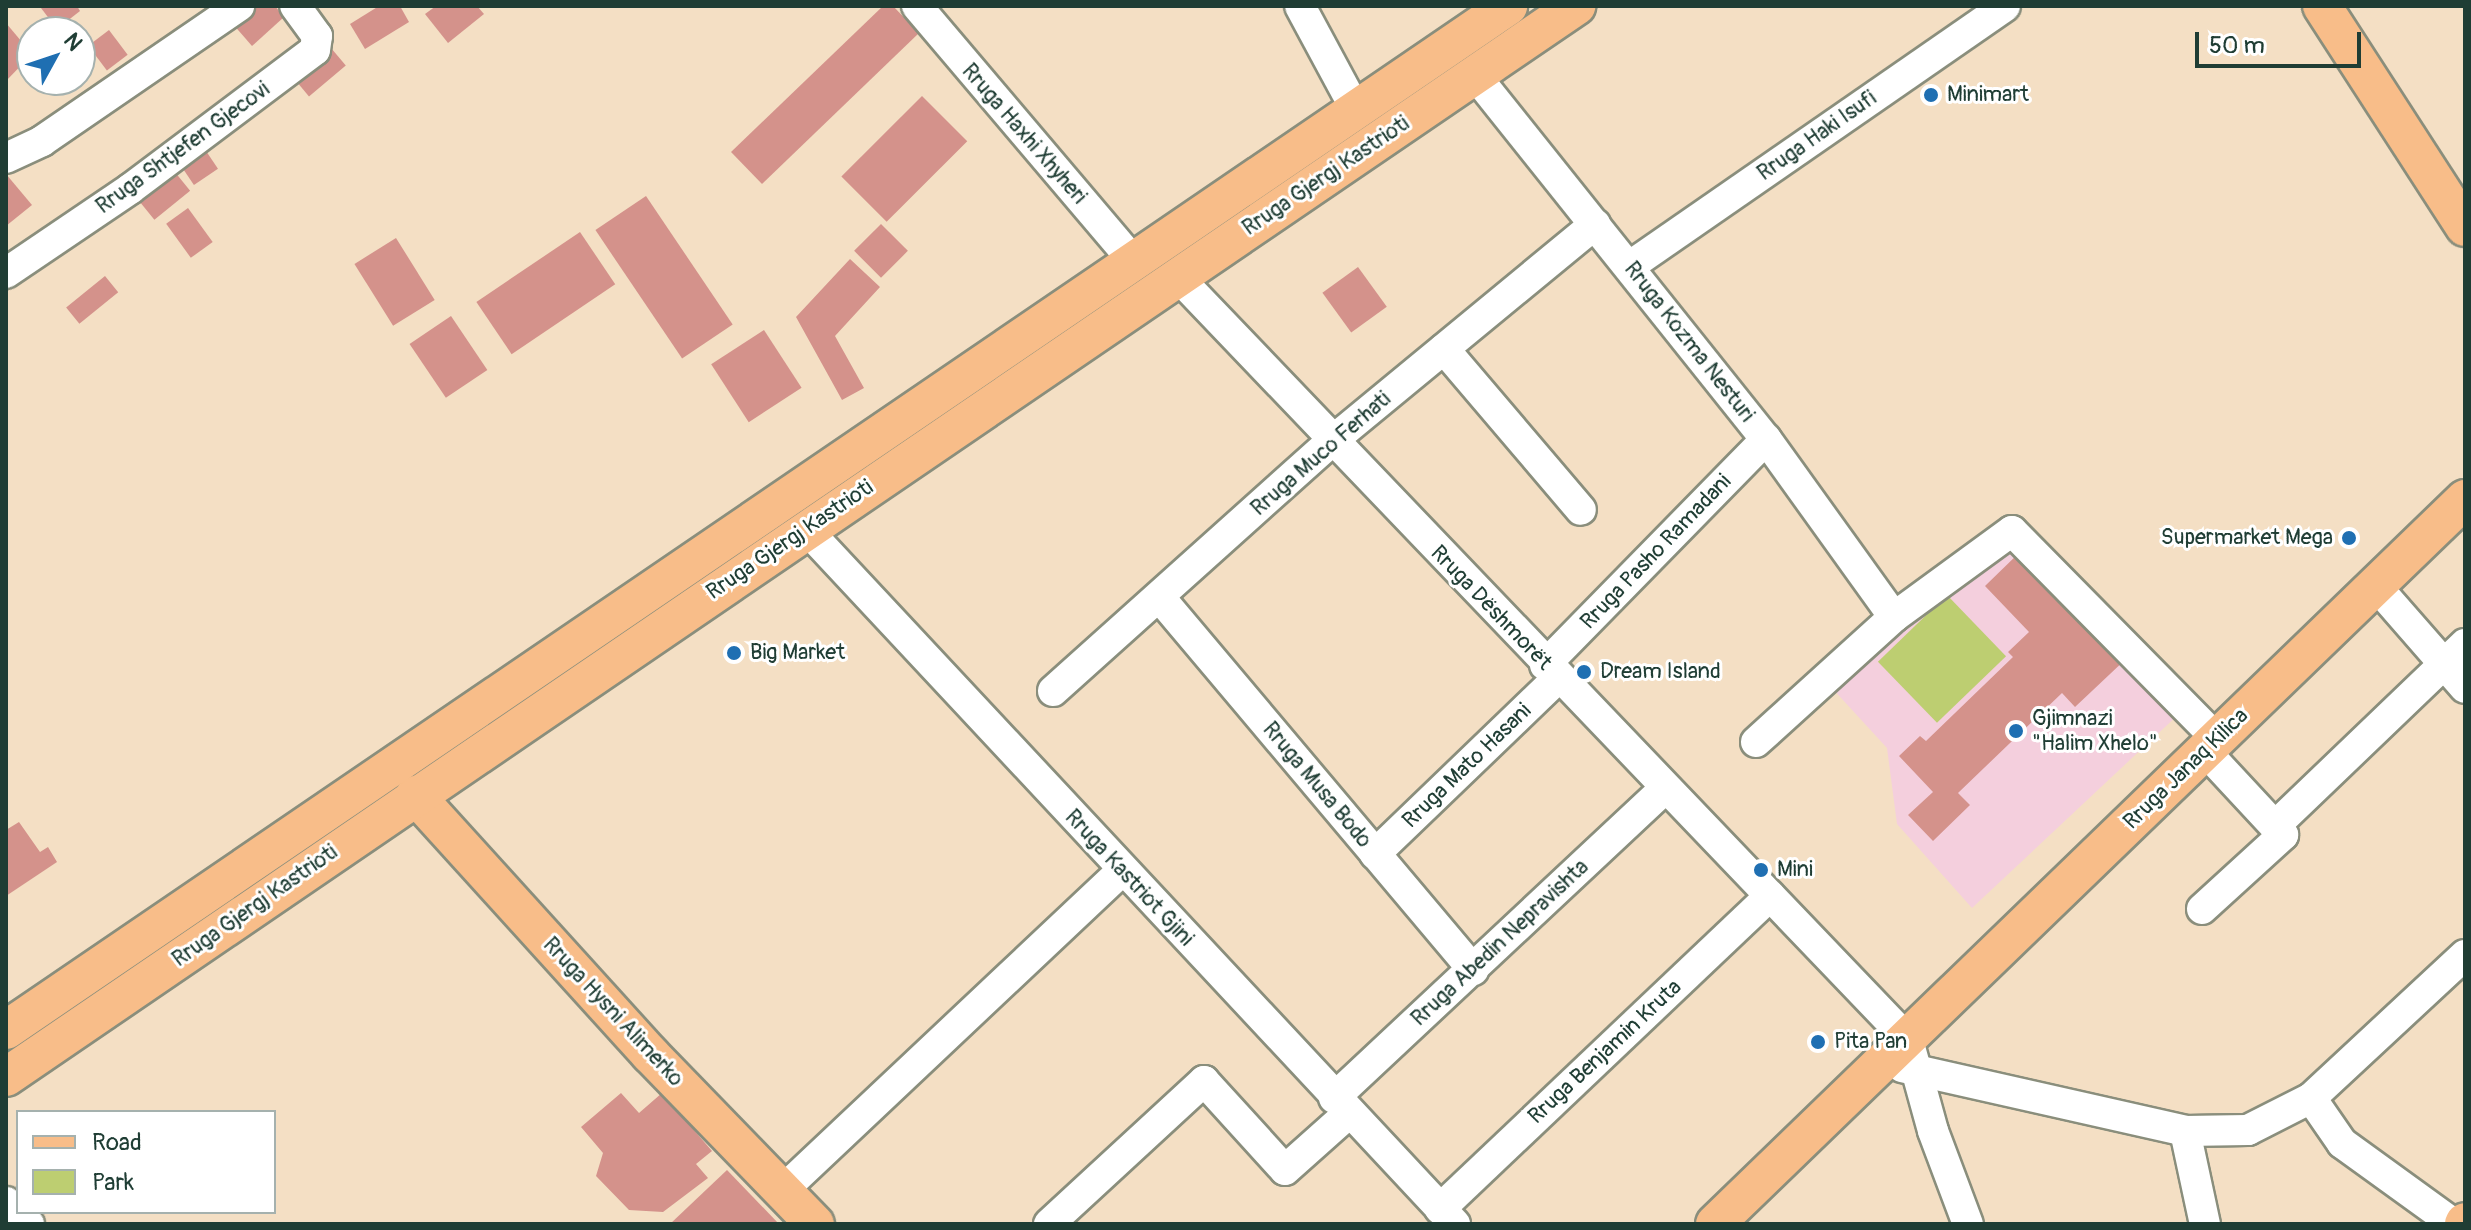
<!DOCTYPE html>
<html>
<head>
<meta charset="utf-8">
<style>
  body { margin:0 }
  #map { position:relative; width:2471px; height:1230px; overflow:hidden; background:#f4dfc4; font-family:Pangolin,sans-serif }
  div>[style] { position:absolute }
  .built>* { inset:0; background:#f4cfdd }
  .green>* { inset:0; background:#bdce71; transform-origin:0 0 }
  .building>* { inset:0; background:#d4928b; transform-origin:0 0 }
  .roads { filter:drop-shadow(2px 0 #8a8e7c) drop-shadow(-2px 0 #8a8e7c) drop-shadow(0 2px #8a8e7c) drop-shadow(0 -2px #8a8e7c) }
  .minor>* { height:30px; margin:-15px; padding:0 15px; transform-origin:15px; border-radius:15px; background:#fff }
  .major>* { height:38px; margin:-19px; padding:0 19px; transform-origin:19px; border-radius:19px; background:#f8bd89 }
  .dots>* { width:22px; height:22px; translate:-50% -50%; box-sizing:border-box; border:4px solid #fff; border-radius:50% }
  span { translate:-50% -50%; white-space:nowrap; text-align:center; line-height:1.15; -webkit-text-stroke:6px #fff; paint-order:stroke }
  .poi-label { font-size:22px; color:#1f3d34 }
  .left { translate:0 -50%; text-align:left }
  .right { translate:-100% -50%; text-align:right }
  .street-label { font-size:22px; color:#1f3d34 }
  .frame { position:absolute; inset:0; border:8px solid #1f3d34; pointer-events:none }
  .legend { position:absolute; left:16px; top:1110px; width:260px; height:104px; box-sizing:border-box; background:#fff; border:2px solid #a5b1ae; margin:0; padding:10px 14px; list-style:none; font-size:24px; color:#1f3d34 }
  .legend li { display:flex; align-items:center; gap:16px; height:40px }
  .legend b { width:40px; border:2px solid #a5b1ae }
  .north { position:absolute; left:16px; top:16px; width:80px; height:80px; box-sizing:border-box; background:#fff; border:2px solid #a5b1ae; border-radius:50%; rotate:50deg; font-size:22px; font-weight:700; line-height:32px; text-align:center; color:#1f3d34 }
  .north::after { content:''; display:block; margin:auto; width:28px; height:36px; background:#1f6fb2; clip-path:polygon(50% 0,100% 100%,50% 72%,0 100%) }
  .scale { position:absolute; left:2195px; top:32px; width:166px; height:36px; box-sizing:border-box; border:4px solid #1f3d34; border-top:0; padding-left:10px; font-size:24px; line-height:28px; white-space:nowrap; color:#1f3d34; -webkit-text-stroke:6px #fff; paint-order:stroke }
</style>
</head>
<body>
<div id="map">
  <div class="built">
    <div style="clip-path:polygon(2011px 547px,2180px 713px,1972px 908px,1897px 824px,1887px 748px,1831px 687px,1900px 625px)"></div>
  </div>
  <div class="green">
    <div style="left:1947px;top:595px;width:85px;height:96px;rotate:46deg"></div>
  </div>
  <div class="building">
    <div style="clip-path:polygon(77px 6px,80px 11px,57px 29px,41px 8px)"></div>
    <div style="clip-path:polygon(251px 6px,275px 6px,284px 17px,252px 46px,232px 23px)"></div>
    <div style="clip-path:polygon(379px 6px,400px 6px,409px 22px,365px 49px,350px 24px)"></div>
    <div style="clip-path:polygon(436px 6px,477px 6px,484px 14px,448px 43px,425px 14px)"></div>
    <div style="clip-path:polygon(883px 6px,893px 6px,919px 33px,762px 184px,731px 152px)"></div>
    <div style="clip-path:polygon(6px 23px,32px 54px,6px 81px)"></div>
    <div style="left:109px;top:30px;width:31px;height:26px;rotate:53deg"></div>
    <div style="left:331px;top:48px;width:23px;height:48px;rotate:50deg"></div>
    <div style="left:922px;top:96px;width:64px;height:114px;rotate:45deg"></div>
    <div style="left:204px;top:148px;width:25px;height:29px;rotate:56deg"></div>
    <div style="left:170px;top:166px;width:32px;height:46px;rotate:51deg"></div>
    <div style="clip-path:polygon(6px 174px,32px 205px,6px 226px)"></div>
    <div style="left:646px;top:196px;width:155px;height:61px;rotate:56deg"></div>
    <div style="left:188px;top:208px;width:42px;height:27px;rotate:54deg"></div>
    <div style="left:881px;top:224px;width:38px;height:38px;rotate:45deg"></div>
    <div style="left:580px;top:232px;width:63px;height:125px;rotate:56deg"></div>
    <div style="left:396px;top:238px;width:73px;height:49px;rotate:58deg"></div>
    <div style="clip-path:polygon(850px 259px,880px 287px,835px 336px,864px 388px,842px 400px,796px 317px)"></div>
    <div style="left:1358px;top:267px;width:49px;height:44px;rotate:54deg"></div>
    <div style="left:105px;top:276px;width:21px;height:50px;rotate:51deg"></div>
    <div style="left:451px;top:316px;width:65px;height:50px;rotate:56deg"></div>
    <div style="left:764px;top:330px;width:69px;height:63px;rotate:57deg"></div>
    <div style="clip-path:polygon(2021px 551px,2127px 658px,2075px 707px,2062px 693px,1958px 793px,1970px 805px,1933px 841px,1908px 815px,1933px 792px,1899px 756px,1920px 736px,1926px 741px,2013px 657px,2008px 652px,2029px 632px,1985px 586px)"></div>
    <div style="clip-path:polygon(19px 822px,40px 852px,48px 847px,57px 862px,6px 896px,6px 830px)"></div>
    <div style="clip-path:polygon(621px 1093px,639px 1113px,662px 1093px,712px 1151px,696px 1164px,708px 1178px,663px 1212px,629px 1210px,596px 1176px,603px 1153px,581px 1127px)"></div>
    <div style="clip-path:polygon(727px 1170px,779px 1224px,670px 1224px)"></div>
  </div>
  <div class="roads">
    <div class="minor">
      <div style="left:917px;top:6px;width:334px;rotate:49.7deg"></div>
      <div style="left:1300px;top:6px;width:118px;rotate:61.7deg"></div>
      <div style="left:1475px;top:75px;width:466px;rotate:51.4deg"></div>
      <div style="left:1766px;top:439px;width:219px;rotate:54.3deg"></div>
      <div style="left:6px;top:158px;width:40px;rotate:-25deg"></div>
      <div style="left:42px;top:141px;width:239px;rotate:-34.4deg"></div>
      <div style="left:1630px;top:266px;width:456px;rotate:-34.7deg"></div>
      <div style="left:6px;top:273px;width:150px;rotate:-34.1deg"></div>
      <div style="left:130px;top:189px;width:231px;rotate:-36.9deg"></div>
      <div style="left:315px;top:50px;width:14px;rotate:-82deg"></div>
      <div style="left:317px;top:36px;width:37px;rotate:-126deg"></div>
      <div style="left:1177px;top:276px;width:1057px;rotate:46.26deg"></div>
      <div style="left:1908px;top:1040px;width:94px;rotate:74.6deg"></div>
      <div style="left:1933px;top:1131px;width:99px;rotate:69.4deg"></div>
      <div style="left:1444px;top:349px;width:211px;rotate:49.6deg"></div>
      <div style="left:806px;top:529px;width:951px;rotate:46.96deg"></div>
      <div style="left:2376px;top:586px;width:135px;rotate:48.9deg"></div>
      <div style="left:1161px;top:599px;width:485px;rotate:49.9deg"></div>
      <div style="left:1545px;top:665px;width:316px;rotate:-45.6deg"></div>
      <div style="left:1053px;top:691px;width:375px;rotate:-41.9deg"></div>
      <div style="left:1332px;top:441px;width:341px;rotate:-39.5deg"></div>
      <div style="left:1756px;top:742px;width:186px;rotate:-42.2deg"></div>
      <div style="left:1894px;top:617px;width:146px;rotate:-36.1deg"></div>
      <div style="left:2012px;top:531px;width:292px;rotate:45.4deg"></div>
      <div style="left:2275px;top:826px;width:263px;rotate:-43.8deg"></div>
      <div style="left:1375px;top:854px;width:254px;rotate:-43.9deg"></div>
      <div style="left:2202px;top:909px;width:110px;rotate:-42.4deg"></div>
      <div style="left:2283px;top:835px;width:115px;rotate:-132.9deg"></div>
      <div style="left:1902px;top:1067px;width:290px;rotate:12.7deg"></div>
      <div style="left:2185px;top:1131px;width:63px;rotate:-0.9deg"></div>
      <div style="left:2248px;top:1130px;width:71px;rotate:-26.9deg"></div>
      <div style="left:2311px;top:1098px;width:210px;rotate:-42.9deg"></div>
      <div style="left:1334px;top:1098px;width:453px;rotate:-43.1deg"></div>
      <div style="left:2311px;top:1098px;width:55px;rotate:55.4deg"></div>
      <div style="left:2342px;top:1143px;width:138px;rotate:35.9deg"></div>
      <div style="left:2185px;top:1131px;width:95px;rotate:77.9deg"></div>
      <div style="left:783px;top:1190px;width:465px;rotate:-43.3deg"></div>
      <div style="left:6px;top:1202px;width:32px;rotate:44deg"></div>
      <div style="left:1440px;top:1209px;width:455px;rotate:-43.5deg"></div>
      <div style="left:1049px;top:1224px;width:211px;rotate:-42.7deg"></div>
      <div style="left:1204px;top:1081px;width:120px;rotate:47.7deg"></div>
      <div style="left:1285px;top:1170px;width:86px;rotate:-41.7deg"></div>
    </div>
    <div class="major">
      <div style="left:2322px;top:6px;width:263px;rotate:57.1deg"></div>
      <div style="left:415px;top:795px;width:350px;rotate:47.8deg"></div>
      <div style="left:650px;top:1054px;width:237px;rotate:45.9deg"></div>
      <div style="left:6px;top:1030px;width:1818px;rotate:-34.28deg"></div>
      <div style="left:6px;top:1077px;width:1901px;rotate:-34.3deg"></div>
      <div style="left:1715px;top:1224px;width:1043px;rotate:-44.03deg"></div>
      <div style="left:2464px;top:1224px;width:2px;rotate:-63deg"></div>
    </div>
  </div>
  <div class="dots">
    <div style="left:1931px;top:95px;background:#1f6fb2"></div>
    <div style="left:2349px;top:538px;background:#1f6fb2"></div>
    <div style="left:734px;top:653px;background:#1f6fb2"></div>
    <div style="left:1584px;top:672px;background:#1f6fb2"></div>
    <div style="left:2016px;top:731px;background:#1f6fb2"></div>
    <div style="left:1761px;top:870px;background:#1f6fb2"></div>
    <div style="left:1818px;top:1042px;background:#1f6fb2"></div>
  </div>
  <div class="poi-label">
    <span class="left" style="left:1947px;top:95px">Minimart</span>
    <span class="right" style="left:2333px;top:538px">Supermarket Mega</span>
    <span class="left" style="left:750px;top:653px">Big Market</span>
    <span class="left" style="left:1600px;top:672px">Dream Island</span>
    <span class="left" style="left:2032px;top:731px">Gjimnazi<br>"Halim Xhelo"</span>
    <span class="left" style="left:1777px;top:870px">Mini</span>
    <span class="left" style="left:1834px;top:1042px">Pita Pan</span>
  </div>
  <div class="street-label">
    <span style="left:1024px;top:134px;rotate:49deg">Rruga Haxhi Xhyheri</span>
    <span style="left:1817px;top:136px;rotate:-35deg">Rruga Haki Isufi</span>
    <span style="left:183px;top:148px;rotate:-36deg">Rruga Shtjefen Gjecovi</span>
    <span style="left:1326px;top:176px;rotate:-34deg">Rruga Gjergj Kastrioti</span>
    <span style="left:1689px;top:342px;rotate:52deg">Rruga Kozma Nesturi</span>
    <span style="left:1321px;top:454px;rotate:-41deg">Rruga Muco Ferhati</span>
    <span style="left:790px;top:540px;rotate:-34deg">Rruga Gjergj Kastrioti</span>
    <span style="left:1656px;top:552px;rotate:-46deg">Rruga Pasho Ramadani</span>
    <span style="left:1491px;top:608px;rotate:46deg">Rruga Dëshmorët</span>
    <span style="left:1467px;top:766px;rotate:-44deg">Rruga Mato Hasani</span>
    <span style="left:2186px;top:769px;rotate:-44deg">Rruga Janaq Kilica</span>
    <span style="left:1317px;top:785px;rotate:50deg">Rruga Musa Bodo</span>
    <span style="left:1129px;top:878px;rotate:47deg">Rruga Kastriot Gjini</span>
    <span style="left:255px;top:906px;rotate:-35deg">Rruga Gjergj Kastrioti</span>
    <span style="left:1500px;top:943px;rotate:-43deg">Rruga Abedin Nepravishta</span>
    <span style="left:613px;top:1012px;rotate:47deg">Rruga Hysni Alimerko</span>
    <span style="left:1605px;top:1052px;rotate:-43deg">Rruga Benjamin Kruta</span>
  </div>
  <div class="frame"></div>
  <ul class="legend">
  <li><b style="height:10px;background:#f8bd89"></b>Road</li>
  <li><b style="height:22px;background:#bdce71"></b>Park</li>
  </ul>
  <div class="north">N</div>
  <div class="scale">50 m</div>
</div>
</body>
</html>
